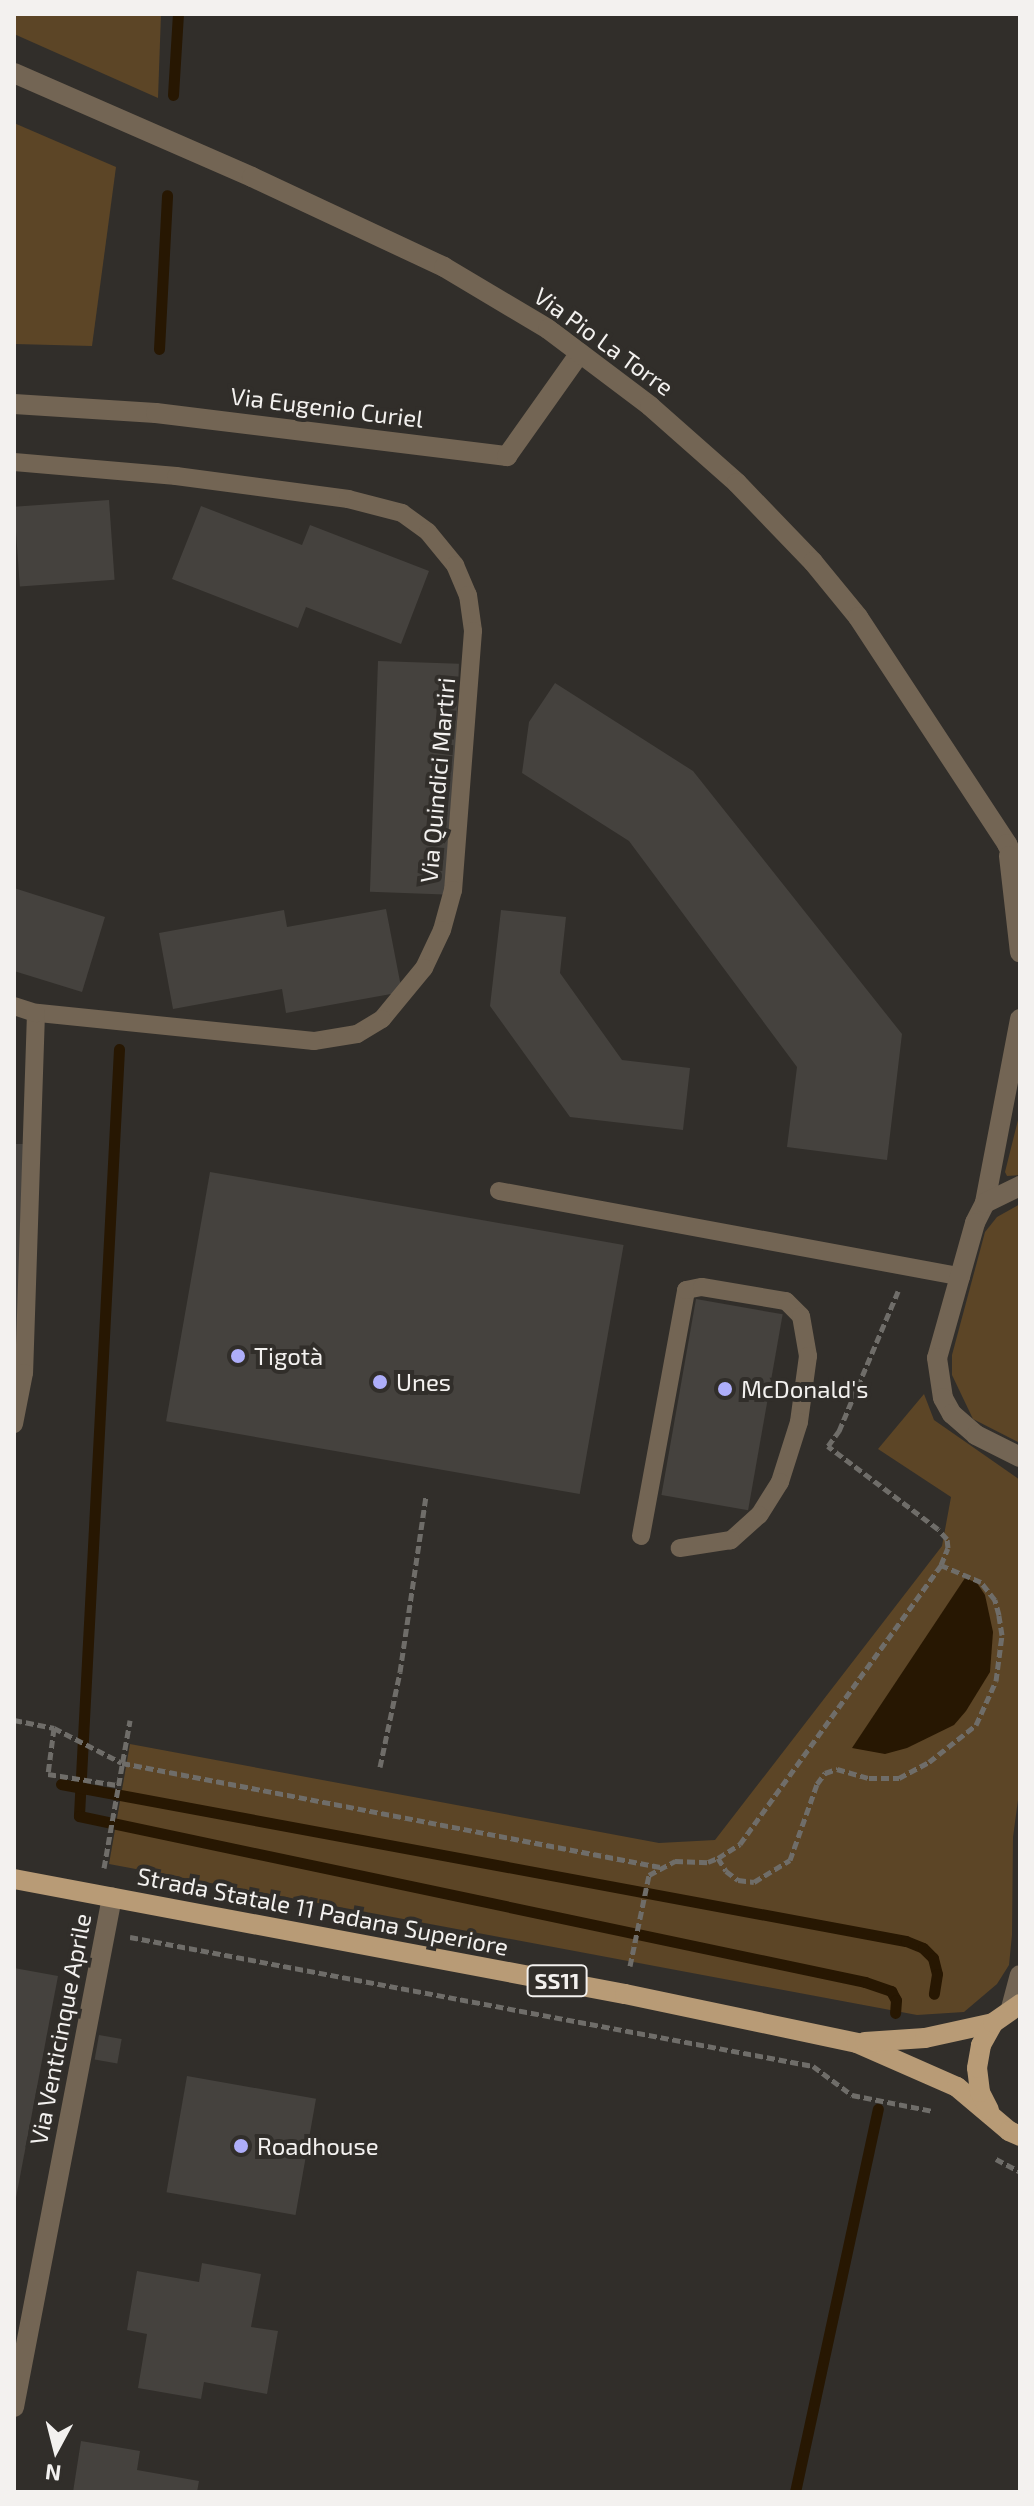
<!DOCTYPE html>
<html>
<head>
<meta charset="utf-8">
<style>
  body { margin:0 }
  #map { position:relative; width:1034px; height:2506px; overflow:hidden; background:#312e2a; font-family:"Exo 2",sans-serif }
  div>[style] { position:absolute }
  .green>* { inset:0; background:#5c4526 }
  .water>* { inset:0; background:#271702 }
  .stream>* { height:11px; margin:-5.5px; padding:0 5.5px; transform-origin:5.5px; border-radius:5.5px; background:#271702 }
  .building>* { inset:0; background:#45423e; transform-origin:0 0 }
  .path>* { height:5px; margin-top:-2.5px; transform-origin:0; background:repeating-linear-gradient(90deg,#6f6d69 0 8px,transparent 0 12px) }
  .service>* { height:18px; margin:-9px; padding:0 9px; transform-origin:9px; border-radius:9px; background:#736554 }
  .minor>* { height:20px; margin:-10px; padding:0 10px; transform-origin:10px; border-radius:10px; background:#736554 }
  .tertiary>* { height:20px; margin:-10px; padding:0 10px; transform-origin:10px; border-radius:10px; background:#736554 }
  .primary>* { height:20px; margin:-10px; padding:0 10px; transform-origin:10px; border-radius:10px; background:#b89b76 }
  .dots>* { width:22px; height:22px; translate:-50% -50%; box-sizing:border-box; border:4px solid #312e2a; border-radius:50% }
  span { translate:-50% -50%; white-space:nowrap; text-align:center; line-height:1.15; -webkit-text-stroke:8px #312e2a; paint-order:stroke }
  .shield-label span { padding:2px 6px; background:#312e2a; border:2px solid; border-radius:6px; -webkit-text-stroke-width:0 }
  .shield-label { font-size:22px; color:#f3f1ef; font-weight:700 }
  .street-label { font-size:24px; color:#f3f1ef }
  .poi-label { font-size:24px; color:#f3f1ef }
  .left { translate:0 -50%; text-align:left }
  .frame { position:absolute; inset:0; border:16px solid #f3f1ef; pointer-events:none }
  .north { position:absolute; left:16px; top:2410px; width:80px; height:80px; -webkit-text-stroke:6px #312e2a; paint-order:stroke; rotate:187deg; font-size:22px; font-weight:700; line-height:32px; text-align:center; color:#f3f1ef }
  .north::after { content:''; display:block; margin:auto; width:28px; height:36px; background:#f3f1ef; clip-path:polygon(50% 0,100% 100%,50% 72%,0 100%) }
</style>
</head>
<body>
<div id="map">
  <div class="green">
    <div style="clip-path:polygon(14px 14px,161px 14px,158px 98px,14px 34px)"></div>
    <div style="clip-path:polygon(14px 123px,116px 167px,92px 346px,14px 344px)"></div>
    <div style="clip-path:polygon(1020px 1112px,1020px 1175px,1007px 1176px,1005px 1172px)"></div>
    <div style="clip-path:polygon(1020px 1204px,1020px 1443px,973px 1419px,952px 1375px,952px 1355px,985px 1232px,997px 1217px)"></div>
    <div style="clip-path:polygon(924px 1394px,934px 1420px,1020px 1480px,1020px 1785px,1013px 1837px,1012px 1935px,1009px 1965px,997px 1984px,964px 2012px,917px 2015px,109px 1864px,130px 1744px,659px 1843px,715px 1840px,942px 1546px,951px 1497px,878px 1449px)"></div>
  </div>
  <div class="water">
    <div style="clip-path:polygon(965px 1578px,977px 1583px,985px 1595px,993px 1632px,990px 1672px,966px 1711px,954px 1725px,907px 1748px,885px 1754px,852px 1748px)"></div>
  </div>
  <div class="stream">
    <div style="left:173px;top:95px;width:81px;rotate:-86.5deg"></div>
    <div style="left:159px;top:349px;width:154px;rotate:-87deg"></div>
    <div style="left:119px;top:1049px;width:768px;rotate:92.99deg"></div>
    <div style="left:79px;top:1816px;width:803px;rotate:11.93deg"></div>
    <div style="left:865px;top:1982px;width:28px;rotate:19deg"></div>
    <div style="left:891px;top:1991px;width:10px;rotate:61deg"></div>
    <div style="left:896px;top:2000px;width:13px;rotate:94deg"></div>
    <div style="left:61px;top:1784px;width:859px;rotate:10.53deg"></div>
    <div style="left:906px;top:1941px;width:18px;rotate:22deg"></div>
    <div style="left:923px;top:1948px;width:14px;rotate:45deg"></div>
    <div style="left:933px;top:1958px;width:16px;rotate:76deg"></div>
    <div style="left:937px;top:1974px;width:20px;rotate:99deg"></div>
    <div style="left:795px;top:2492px;width:392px;rotate:-77.8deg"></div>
  </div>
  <div class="building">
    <div style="left:109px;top:500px;width:80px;height:95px;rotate:86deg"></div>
    <div style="clip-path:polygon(201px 506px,302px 545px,310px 525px,429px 571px,401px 644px,306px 607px,298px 628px,172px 579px)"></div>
    <div style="left:378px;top:661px;width:81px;height:231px;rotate:2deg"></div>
    <div style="clip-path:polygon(555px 683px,693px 771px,902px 1034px,887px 1160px,787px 1147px,797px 1067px,629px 841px,522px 773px,529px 722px)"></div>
    <div style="clip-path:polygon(14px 888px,105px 917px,82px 992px,14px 971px)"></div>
    <div style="clip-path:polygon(386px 909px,402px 992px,286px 1013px,282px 989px,173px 1009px,159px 933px,284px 910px,287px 927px)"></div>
    <div style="clip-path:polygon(501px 910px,566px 917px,560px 973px,622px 1060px,690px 1068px,683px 1130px,570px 1117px,490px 1006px)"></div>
    <div style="clip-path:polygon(14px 1144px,26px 1144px,17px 1378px,14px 1377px)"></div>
    <div style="left:210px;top:1172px;width:420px;height:253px;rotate:10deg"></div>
    <div style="left:696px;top:1299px;width:88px;height:199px;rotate:10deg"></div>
    <div style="clip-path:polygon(14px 1968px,58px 1976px,15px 2203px,14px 2203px)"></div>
    <div style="left:99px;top:2035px;width:23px;height:25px;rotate:10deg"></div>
    <div style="left:187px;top:2076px;width:131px;height:118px;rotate:10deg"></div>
    <div style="clip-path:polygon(202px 2263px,261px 2274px,251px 2327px,278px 2331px,267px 2394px,204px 2382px,201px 2399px,138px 2388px,147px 2334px,127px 2330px,137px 2271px,199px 2282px)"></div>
    <div style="clip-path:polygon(81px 2441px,140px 2451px,137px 2470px,199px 2481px,197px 2492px,73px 2492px)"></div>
  </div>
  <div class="path">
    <div style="left:14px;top:1720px;width:41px;rotate:11.3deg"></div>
    <div style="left:54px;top:1728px;width:46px;rotate:97.4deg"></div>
    <div style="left:48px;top:1774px;width:70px;rotate:9.1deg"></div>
    <div style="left:54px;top:1728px;width:76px;rotate:27.2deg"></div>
    <div style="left:122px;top:1763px;width:548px;rotate:10.94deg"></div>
    <div style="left:380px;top:1767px;width:97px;rotate:-78.1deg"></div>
    <div style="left:400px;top:1672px;width:179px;rotate:-81.6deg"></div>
    <div style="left:718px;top:1858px;width:15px;rotate:58deg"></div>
    <div style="left:726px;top:1871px;width:15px;rotate:37deg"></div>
    <div style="left:738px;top:1880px;width:16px;rotate:7deg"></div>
    <div style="left:754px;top:1882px;width:42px;rotate:-31.4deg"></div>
    <div style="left:790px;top:1860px;width:81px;rotate:-70.4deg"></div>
    <div style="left:817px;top:1784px;width:14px;rotate:-54deg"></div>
    <div style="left:825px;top:1773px;width:13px;rotate:-18deg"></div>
    <div style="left:837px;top:1769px;width:33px;rotate:16deg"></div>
    <div style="left:869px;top:1778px;width:30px"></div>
    <div style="left:899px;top:1778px;width:34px;rotate:-28deg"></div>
    <div style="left:929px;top:1762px;width:60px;rotate:-38.2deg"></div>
    <div style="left:976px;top:1725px;width:48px;rotate:-65.6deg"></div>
    <div style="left:996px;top:1681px;width:46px;rotate:-82.6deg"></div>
    <div style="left:1002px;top:1635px;width:20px;rotate:-99deg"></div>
    <div style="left:999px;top:1615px;width:16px;rotate:-105deg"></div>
    <div style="left:995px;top:1600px;width:23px;rotate:-128deg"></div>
    <div style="left:981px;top:1582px;width:43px;rotate:-157deg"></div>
    <div style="left:104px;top:1868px;width:150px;rotate:-80deg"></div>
    <div style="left:130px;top:1937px;width:695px;rotate:10.7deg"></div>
    <div style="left:813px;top:2066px;width:49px;rotate:36.6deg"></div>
    <div style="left:852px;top:2095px;width:83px;rotate:11.2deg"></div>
    <div style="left:630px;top:1966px;width:93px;rotate:-78.2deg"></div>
    <div style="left:649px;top:1875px;width:30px;rotate:-28deg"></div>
    <div style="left:675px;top:1861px;width:33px;rotate:2deg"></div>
    <div style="left:708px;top:1862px;width:11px;rotate:-22deg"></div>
    <div style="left:718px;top:1858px;width:26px;rotate:-32deg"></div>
    <div style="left:740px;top:1844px;width:344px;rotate:-54.2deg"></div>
    <div style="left:941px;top:1565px;width:18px;rotate:-68deg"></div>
    <div style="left:948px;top:1548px;width:9px;rotate:-96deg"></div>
    <div style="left:947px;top:1539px;width:13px;rotate:-132deg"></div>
    <div style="left:938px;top:1529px;width:138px;rotate:-143deg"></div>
    <div style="left:828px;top:1446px;width:19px;rotate:-54deg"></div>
    <div style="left:839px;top:1431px;width:152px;rotate:-67.1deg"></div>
    <div style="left:996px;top:2159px;width:27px;rotate:28deg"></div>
  </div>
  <div class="service">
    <div style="left:14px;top:462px;width:163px;rotate:4.9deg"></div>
    <div style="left:176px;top:476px;width:174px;rotate:7.6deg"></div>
    <div style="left:348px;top:499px;width:56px;rotate:14.5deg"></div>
    <div style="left:402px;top:513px;width:32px;rotate:36deg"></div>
    <div style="left:428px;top:532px;width:43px;rotate:50.7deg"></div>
    <div style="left:455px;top:565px;width:33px;rotate:67deg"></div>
    <div style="left:468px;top:595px;width:36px;rotate:82deg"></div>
    <div style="left:473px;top:631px;width:260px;rotate:94.4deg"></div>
    <div style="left:453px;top:890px;width:41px;rotate:105.4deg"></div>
    <div style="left:442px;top:930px;width:42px;rotate:115.3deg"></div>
    <div style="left:424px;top:968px;width:66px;rotate:129.5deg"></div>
    <div style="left:382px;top:1019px;width:29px;rotate:149deg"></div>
    <div style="left:357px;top:1034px;width:44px;rotate:170.8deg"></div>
    <div style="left:314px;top:1041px;width:279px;rotate:-174.2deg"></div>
    <div style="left:36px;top:1013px;width:360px;rotate:91.9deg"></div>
    <div style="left:24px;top:1373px;width:52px;rotate:101.1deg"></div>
    <div style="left:14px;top:1006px;width:23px;rotate:18deg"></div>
    <div style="left:499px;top:1191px;width:470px;rotate:10.5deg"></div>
    <div style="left:641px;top:1536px;width:250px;rotate:-79.6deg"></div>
    <div style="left:686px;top:1290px;width:16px;rotate:-11deg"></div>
    <div style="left:702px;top:1287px;width:85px;rotate:9.5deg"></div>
    <div style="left:786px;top:1301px;width:21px;rotate:45deg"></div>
    <div style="left:801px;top:1316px;width:41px;rotate:80.1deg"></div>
    <div style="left:808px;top:1356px;width:67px;rotate:97.8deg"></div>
    <div style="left:799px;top:1422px;width:63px;rotate:107.6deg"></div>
    <div style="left:780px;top:1482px;width:39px;rotate:122deg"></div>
    <div style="left:759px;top:1515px;width:38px;rotate:138deg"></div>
    <div style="left:731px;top:1540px;width:52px;rotate:171.1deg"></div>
  </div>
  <div class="minor">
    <div style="left:14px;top:404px;width:142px;rotate:3.6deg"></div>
    <div style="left:156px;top:413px;width:354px;rotate:7deg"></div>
    <div style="left:507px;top:456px;width:126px;rotate:-54.7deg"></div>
    <div style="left:14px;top:2407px;width:519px;rotate:-79.12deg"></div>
  </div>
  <div class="tertiary">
    <div style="left:14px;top:73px;width:260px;rotate:23.6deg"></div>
    <div style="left:252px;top:177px;width:212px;rotate:25.1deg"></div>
    <div style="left:444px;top:267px;width:121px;rotate:30.8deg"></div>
    <div style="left:548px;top:329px;width:128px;rotate:37deg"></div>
    <div style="left:650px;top:406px;width:116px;rotate:41.5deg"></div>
    <div style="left:737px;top:483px;width:110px;rotate:46.1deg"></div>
    <div style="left:813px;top:562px;width:71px;rotate:50.7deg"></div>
    <div style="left:858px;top:617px;width:272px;rotate:56.7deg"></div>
    <div style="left:1007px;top:844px;width:30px;rotate:64deg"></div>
    <div style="left:1009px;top:856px;width:97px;rotate:83.5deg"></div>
    <div style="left:1020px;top:1019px;width:187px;rotate:100.8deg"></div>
    <div style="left:985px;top:1203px;width:22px;rotate:117deg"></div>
    <div style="left:975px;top:1223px;width:140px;rotate:105.7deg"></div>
    <div style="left:937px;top:1358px;width:40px;rotate:81.5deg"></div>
    <div style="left:943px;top:1398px;width:18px;rotate:61deg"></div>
    <div style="left:952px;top:1414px;width:32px;rotate:41deg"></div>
    <div style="left:976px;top:1435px;width:49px;rotate:26.6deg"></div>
    <div style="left:985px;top:1203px;width:39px;rotate:-26deg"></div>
    <div style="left:1011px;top:2008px;width:34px;rotate:-75deg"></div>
  </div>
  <div class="primary">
    <div style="left:14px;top:1879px;width:622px;rotate:10.66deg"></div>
    <div style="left:625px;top:1994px;width:237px;rotate:11.9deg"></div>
    <div style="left:857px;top:2043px;width:109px;rotate:23.7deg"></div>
    <div style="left:957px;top:2087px;width:68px;rotate:40.2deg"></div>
    <div style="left:1009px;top:2131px;width:12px;rotate:24deg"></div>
    <div style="left:865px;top:2042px;width:60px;rotate:-3.8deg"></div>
    <div style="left:925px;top:2038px;width:70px;rotate:-12.4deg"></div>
    <div style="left:989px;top:2110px;width:20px;rotate:-117deg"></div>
    <div style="left:980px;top:2092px;width:24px;rotate:-97deg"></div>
    <div style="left:977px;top:2068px;width:23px;rotate:-80deg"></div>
    <div style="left:981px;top:2045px;width:25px;rotate:-61deg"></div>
    <div style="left:993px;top:2023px;width:33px;rotate:-35deg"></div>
  </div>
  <div class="dots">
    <div style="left:238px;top:1356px;background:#aeaefa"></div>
    <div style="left:380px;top:1382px;background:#aeaefa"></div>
    <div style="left:725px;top:1389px;background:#aeaefa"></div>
    <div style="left:241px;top:2146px;background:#aeaefa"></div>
  </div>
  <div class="shield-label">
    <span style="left:557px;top:1981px">SS11</span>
  </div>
  <div class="street-label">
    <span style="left:604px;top:341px;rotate:36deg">Via Pio La Torre</span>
    <span style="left:327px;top:407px;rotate:7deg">Via Eugenio Curiel</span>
    <span style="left:437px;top:780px;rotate:-85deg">Via Quindici Martiri</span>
    <span style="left:323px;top:1911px;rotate:11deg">Strada Statale 11 Padana Superiore</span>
    <span style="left:60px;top:2029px;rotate:-79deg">Via Venticinque Aprile</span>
  </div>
  <div class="poi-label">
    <span class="left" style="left:254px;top:1356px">Tigotà</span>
    <span class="left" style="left:396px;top:1382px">Unes</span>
    <span class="left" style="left:741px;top:1389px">McDonald's</span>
    <span class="left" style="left:257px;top:2146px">Roadhouse</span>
  </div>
  <div class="frame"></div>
  <div class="north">N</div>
</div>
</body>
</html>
